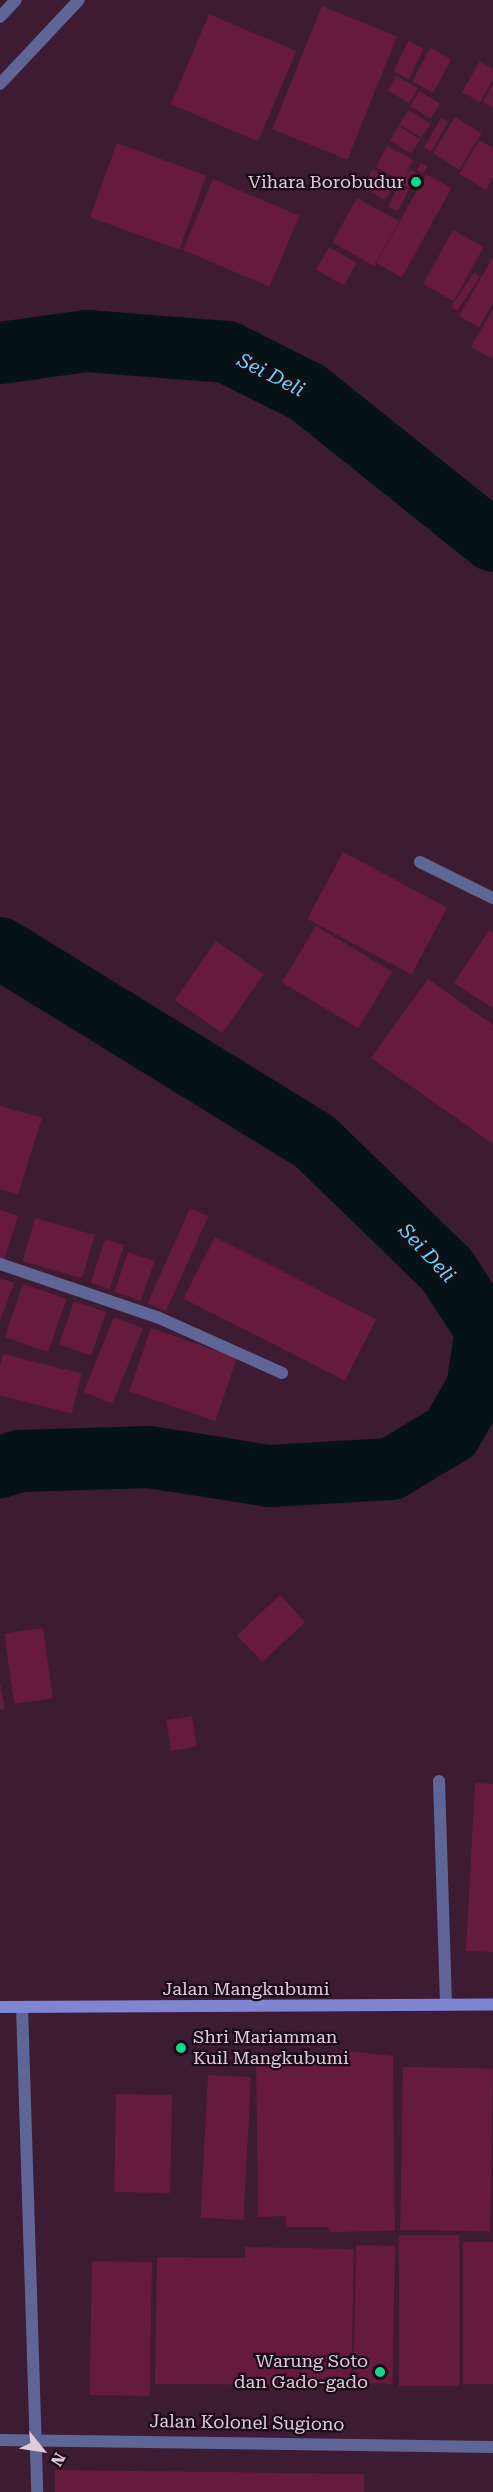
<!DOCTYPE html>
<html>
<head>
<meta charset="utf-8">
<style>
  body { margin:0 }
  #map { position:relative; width:493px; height:2492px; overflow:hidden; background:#3c1b33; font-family:"Roboto Serif",serif }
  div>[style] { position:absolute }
  .river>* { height:62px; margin:-31px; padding:0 31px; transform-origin:31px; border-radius:31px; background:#051317 }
  .building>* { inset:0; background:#671b3c; transform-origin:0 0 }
  .street>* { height:12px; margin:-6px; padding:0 6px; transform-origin:6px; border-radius:6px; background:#5f6596 }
  .secondary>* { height:12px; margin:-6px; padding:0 6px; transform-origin:6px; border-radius:6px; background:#7e86d4 }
  .dots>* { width:16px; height:16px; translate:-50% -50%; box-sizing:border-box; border:3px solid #1a0c16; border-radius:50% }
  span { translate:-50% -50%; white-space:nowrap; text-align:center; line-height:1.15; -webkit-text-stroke:4.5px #1a0c16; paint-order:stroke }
  .poi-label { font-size:18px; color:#e0cad9 }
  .right { translate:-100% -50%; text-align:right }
  .left { translate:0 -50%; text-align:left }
  .street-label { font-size:18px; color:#e0cad9 }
  .water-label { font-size:20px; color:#62d8f8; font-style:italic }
  .north { position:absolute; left:12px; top:2420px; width:60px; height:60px; -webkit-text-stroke:4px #1a0c16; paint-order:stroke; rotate:120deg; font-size:16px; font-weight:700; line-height:24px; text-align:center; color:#e0cad9 }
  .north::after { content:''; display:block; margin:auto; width:21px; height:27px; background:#e0cad9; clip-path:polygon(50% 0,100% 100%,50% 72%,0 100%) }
</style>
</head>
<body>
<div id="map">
  <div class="river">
    <div style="left:0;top:353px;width:88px;rotate:-7.9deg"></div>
    <div style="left:87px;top:341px;width:140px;rotate:4.5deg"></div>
    <div style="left:227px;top:352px;width:89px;rotate:26.6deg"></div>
    <div style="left:307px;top:392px;width:238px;rotate:38.7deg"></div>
    <div style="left:0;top:948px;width:369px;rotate:31.6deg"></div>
    <div style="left:314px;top:1141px;width:185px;rotate:44.1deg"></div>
    <div style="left:447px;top:1270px;width:72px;rotate:57deg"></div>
    <div style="left:486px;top:1330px;width:59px;rotate:98.8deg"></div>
    <div style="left:477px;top:1388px;width:52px;rotate:120deg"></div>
    <div style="left:451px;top:1433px;width:70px;rotate:149deg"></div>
    <div style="left:391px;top:1469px;width:122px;rotate:176.7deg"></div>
    <div style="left:269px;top:1476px;width:121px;rotate:-171deg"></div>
    <div style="left:149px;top:1457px;width:129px;rotate:178.2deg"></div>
    <div style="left:20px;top:1461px;width:21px;rotate:163deg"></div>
  </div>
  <div class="building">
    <div style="left:322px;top:6px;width:81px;height:133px;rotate:22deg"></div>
    <div style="left:209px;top:14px;width:95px;height:98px;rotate:23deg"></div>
    <div style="left:408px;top:41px;width:17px;height:34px;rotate:25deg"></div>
    <div style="left:430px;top:48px;width:24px;height:38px;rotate:28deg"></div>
    <div style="clip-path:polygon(480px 61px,493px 69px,493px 79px,480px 102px,462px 92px)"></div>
    <div style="left:396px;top:76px;width:25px;height:17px;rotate:29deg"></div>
    <div style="clip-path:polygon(493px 84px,493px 108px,483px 102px)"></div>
    <div style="left:419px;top:91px;width:24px;height:18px;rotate:30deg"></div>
    <div style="left:408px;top:110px;width:26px;height:17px;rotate:31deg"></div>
    <div style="left:455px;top:117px;width:31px;height:43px;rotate:31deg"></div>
    <div style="left:441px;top:118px;width:8px;height:34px;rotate:30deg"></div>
    <div style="left:399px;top:126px;width:25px;height:17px;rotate:32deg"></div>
    <div style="clip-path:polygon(479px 140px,493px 148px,493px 177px,486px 190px,459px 174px)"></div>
    <div style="left:117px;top:143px;width:95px;height:79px;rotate:20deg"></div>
    <div style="left:387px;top:146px;width:30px;height:24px;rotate:28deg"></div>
    <div style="clip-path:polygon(421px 163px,428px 166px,423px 174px,417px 170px)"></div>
    <div style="left:373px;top:169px;width:26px;height:21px;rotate:29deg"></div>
    <div style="left:410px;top:169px;width:9px;height:17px;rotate:32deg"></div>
    <div style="left:426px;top:174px;width:29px;height:102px;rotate:29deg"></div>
    <div style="left:213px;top:179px;width:94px;height:77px;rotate:23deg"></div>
    <div style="left:399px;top:185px;width:11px;height:24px;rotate:27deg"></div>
    <div style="left:357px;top:198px;width:48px;height:51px;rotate:29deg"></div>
    <div style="left:453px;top:230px;width:35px;height:62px;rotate:29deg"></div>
    <div style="left:329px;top:247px;width:32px;height:26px;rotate:30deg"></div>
    <div style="clip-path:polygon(493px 257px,493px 303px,479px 327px,459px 316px)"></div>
    <div style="left:474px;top:273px;width:7px;height:41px;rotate:34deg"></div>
    <div style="clip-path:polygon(493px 309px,493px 359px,471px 347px)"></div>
    <div style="left:343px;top:852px;width:118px;height:76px;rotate:28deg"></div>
    <div style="left:316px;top:926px;width:89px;height:66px;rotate:31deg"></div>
    <div style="clip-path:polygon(489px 930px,493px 933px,493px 1008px,454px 983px)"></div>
    <div style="left:216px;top:941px;width:58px;height:72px;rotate:35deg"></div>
    <div style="clip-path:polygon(428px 979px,493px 1025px,493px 1144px,371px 1058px)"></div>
    <div style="clip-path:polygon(0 1106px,42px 1118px,18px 1194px,0 1189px)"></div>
    <div style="left:190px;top:1208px;width:20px;height:104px;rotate:24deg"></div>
    <div style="clip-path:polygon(0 1210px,18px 1216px,4px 1260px,0 1259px)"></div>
    <div style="left:35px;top:1218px;width:62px;height:45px;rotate:16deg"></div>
    <div style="left:215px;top:1237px;width:181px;height:69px;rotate:27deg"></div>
    <div style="left:105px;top:1239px;width:20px;height:46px;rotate:18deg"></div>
    <div style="left:128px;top:1252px;width:28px;height:42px;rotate:19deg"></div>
    <div style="clip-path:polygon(0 1278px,14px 1283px,0 1321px)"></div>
    <div style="left:23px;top:1284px;width:46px;height:56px;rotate:19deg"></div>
    <div style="left:74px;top:1301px;width:34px;height:46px;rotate:19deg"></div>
    <div style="left:114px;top:1317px;width:31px;height:81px;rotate:22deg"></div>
    <div style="left:151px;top:1328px;width:91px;height:67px;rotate:19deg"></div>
    <div style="left:3px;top:1354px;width:81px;height:41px;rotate:14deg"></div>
    <div style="left:280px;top:1595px;width:37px;height:59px;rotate:47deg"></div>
    <div style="left:43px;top:1628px;width:71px;height:39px;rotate:82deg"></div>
    <div style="clip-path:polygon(0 1682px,5px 1709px,0 1710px)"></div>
    <div style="left:192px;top:1716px;width:31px;height:26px;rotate:81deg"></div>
    <div style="clip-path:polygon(475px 1783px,493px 1784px,493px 1952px,466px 1951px)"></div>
    <div style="clip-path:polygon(349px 2051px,393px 2056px,395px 2231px,329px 2232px,328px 2227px,286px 2227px,286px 2216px,258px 2217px,256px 2058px)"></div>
    <div style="left:403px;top:2067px;width:90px;height:163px;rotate:1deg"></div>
    <div style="left:208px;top:2075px;width:43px;height:143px;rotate:3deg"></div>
    <div style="left:116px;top:2094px;width:56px;height:98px;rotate:1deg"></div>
    <div style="left:399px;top:2235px;width:60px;height:151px"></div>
    <div style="left:463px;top:2242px;width:30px;height:142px"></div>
    <div style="left:356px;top:2245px;width:39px;height:138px;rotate:1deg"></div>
    <div style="clip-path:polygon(245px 2247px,354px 2249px,351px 2385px,155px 2384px,157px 2257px,245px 2258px)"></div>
    <div style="left:92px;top:2261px;width:60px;height:134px;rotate:1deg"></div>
    <div style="clip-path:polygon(55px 2470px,364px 2474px,364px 2492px,55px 2492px)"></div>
  </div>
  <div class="street">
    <div style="left:0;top:17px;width:23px;rotate:-47deg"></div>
    <div style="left:0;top:84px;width:115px;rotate:-46.8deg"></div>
    <div style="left:420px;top:862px;width:81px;rotate:26.3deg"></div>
    <div style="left:0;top:1264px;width:166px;rotate:18.7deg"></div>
    <div style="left:157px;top:1317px;width:137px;rotate:24.1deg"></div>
    <div style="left:439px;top:1781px;width:222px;rotate:88.2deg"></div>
    <div style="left:22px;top:2007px;width:485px;rotate:88.2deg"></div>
    <div style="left:0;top:2440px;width:493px;rotate:0.8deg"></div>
  </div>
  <div class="secondary">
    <div style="left:0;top:2007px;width:493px;rotate:-0.3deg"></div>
  </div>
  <div class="dots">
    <div style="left:416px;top:182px;background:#0ed98a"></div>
    <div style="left:181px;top:2048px;background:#0ed98a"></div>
    <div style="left:380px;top:2372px;background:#0ed98a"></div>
  </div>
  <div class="poi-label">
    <span class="right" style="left:404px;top:182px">Vihara Borobudur</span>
    <span class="left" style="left:193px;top:2048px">Shri Mariamman<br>Kuil Mangkubumi</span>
    <span class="right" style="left:368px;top:2372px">Warung Soto<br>dan Gado-gado</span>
  </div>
  <div class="street-label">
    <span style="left:246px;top:1989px">Jalan Mangkubumi</span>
    <span style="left:247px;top:2423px;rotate:1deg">Jalan Kolonel Sugiono</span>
  </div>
  <div class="water-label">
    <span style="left:271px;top:375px;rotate:27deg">Sei Deli</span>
    <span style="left:427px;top:1253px;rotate:47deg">Sei Deli</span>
  </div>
  <div class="north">N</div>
</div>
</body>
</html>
